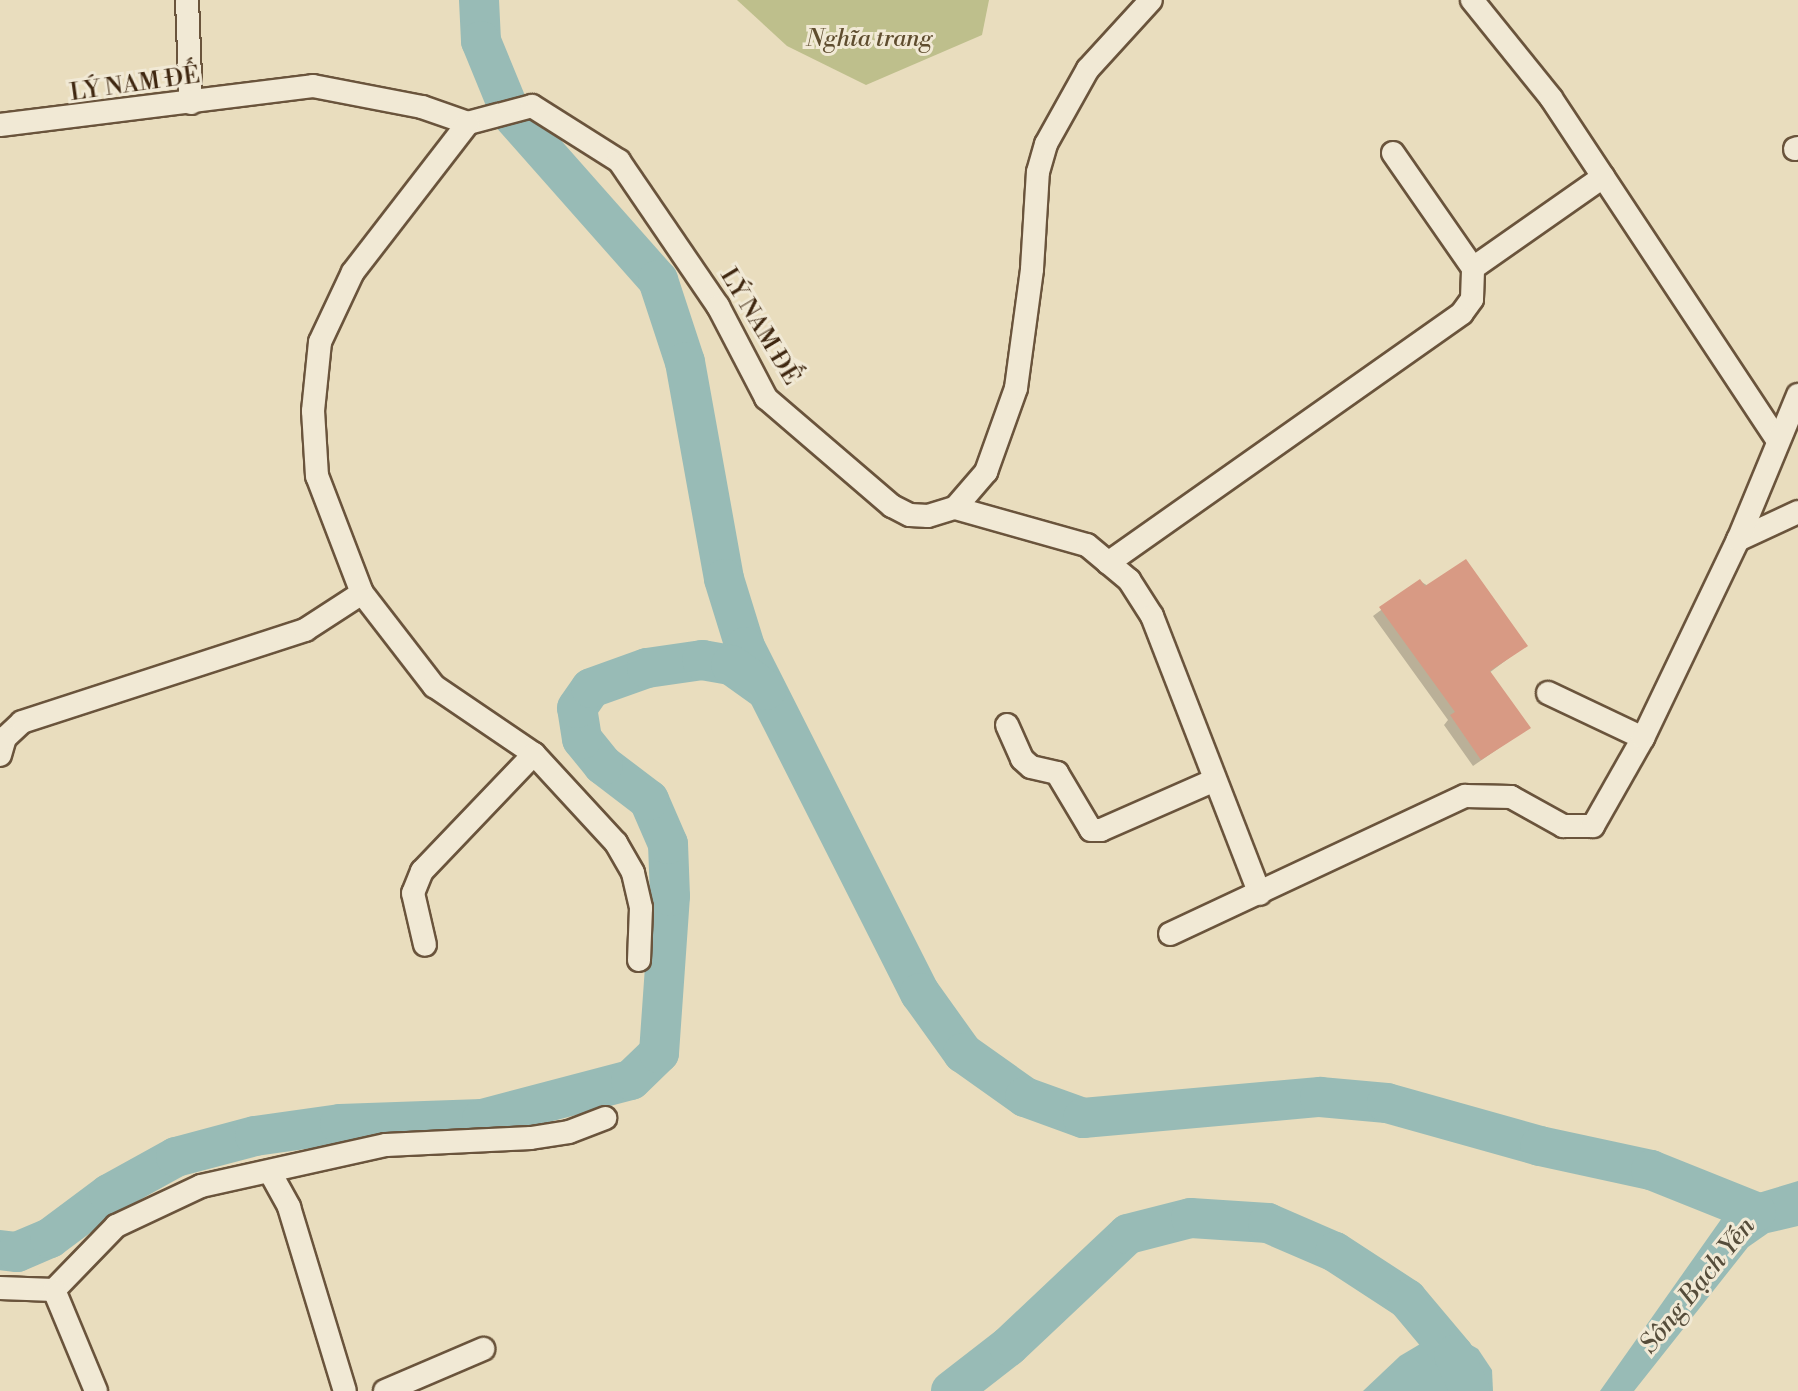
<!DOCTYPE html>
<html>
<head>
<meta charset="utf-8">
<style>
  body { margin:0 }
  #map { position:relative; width:1798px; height:1391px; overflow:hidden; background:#e9ddbe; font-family:"Libre Bodoni",serif }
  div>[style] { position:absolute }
  .green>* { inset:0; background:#bebf8c }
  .water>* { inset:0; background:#98bbb6 }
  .shadow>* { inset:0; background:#0003 }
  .river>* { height:40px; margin:-20px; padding:0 20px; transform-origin:20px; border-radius:20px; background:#98bbb6 }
  .building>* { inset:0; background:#d89a84 }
  .roads { filter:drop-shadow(2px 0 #6a543c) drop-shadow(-2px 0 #6a543c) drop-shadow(0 2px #6a543c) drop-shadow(0 -2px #6a543c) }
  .minor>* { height:22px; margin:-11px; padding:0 11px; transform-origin:11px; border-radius:11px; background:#f1e9d5 }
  span { translate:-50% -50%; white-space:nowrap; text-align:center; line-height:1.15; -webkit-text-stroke:6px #f1e9d5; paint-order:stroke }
  .park-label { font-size:24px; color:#5f4d2f; font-style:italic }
  .street-label { font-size:24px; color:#3f2710 }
  .water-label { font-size:26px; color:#554c3a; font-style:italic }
</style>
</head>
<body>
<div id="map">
  <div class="green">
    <div style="clip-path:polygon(737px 0,989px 0,982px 35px,866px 85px,787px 46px)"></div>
  </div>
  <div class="water">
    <div style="clip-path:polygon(1798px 1181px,1798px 1226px,1768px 1233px,1748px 1247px,1634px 1391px,1600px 1391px,1722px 1218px,1745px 1197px)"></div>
    <div style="clip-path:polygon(1432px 1337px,1459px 1338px,1478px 1349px,1492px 1370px,1493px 1391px,1363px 1391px,1400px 1356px)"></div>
  </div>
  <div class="shadow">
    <div style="clip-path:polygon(1420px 581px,1525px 646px,1489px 673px,1528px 728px,1473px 766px,1444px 725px,1448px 720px,1373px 616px)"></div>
  </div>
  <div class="river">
    <div style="left:479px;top:0;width:41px;rotate:87.2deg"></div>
    <div style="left:481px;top:41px;width:79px;rotate:67.7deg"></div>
    <div style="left:511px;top:114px;width:222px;rotate:48.5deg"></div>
    <div style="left:658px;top:280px;width:86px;rotate:71.8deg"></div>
    <div style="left:685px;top:362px;width:220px;rotate:79.8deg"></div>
    <div style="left:724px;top:579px;width:71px;rotate:72.8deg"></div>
    <div style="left:745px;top:647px;width:388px;rotate:63.2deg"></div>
    <div style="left:920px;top:993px;width:74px;rotate:54.4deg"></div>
    <div style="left:963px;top:1053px;width:76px;rotate:35.4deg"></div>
    <div style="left:1025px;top:1097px;width:62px;rotate:19.9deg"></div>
    <div style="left:1083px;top:1118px;width:238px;rotate:-5.1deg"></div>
    <div style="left:1320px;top:1097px;width:67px;rotate:5.1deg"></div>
    <div style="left:1387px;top:1103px;width:159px;rotate:15.7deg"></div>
    <div style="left:1540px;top:1146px;width:114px;rotate:12.2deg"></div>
    <div style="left:1651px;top:1170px;width:113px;rotate:21.8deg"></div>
    <div style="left:0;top:1250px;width:17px;rotate:7deg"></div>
    <div style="left:17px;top:1252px;width:36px;rotate:-23deg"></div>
    <div style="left:50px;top:1238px;width:74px;rotate:-36.7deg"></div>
    <div style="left:109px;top:1194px;width:77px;rotate:-28.9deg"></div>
    <div style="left:176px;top:1157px;width:82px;rotate:-14.9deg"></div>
    <div style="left:255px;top:1136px;width:86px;rotate:-8deg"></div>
    <div style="left:340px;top:1124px;width:142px;rotate:-2deg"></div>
    <div style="left:482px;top:1119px;width:154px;rotate:-14.7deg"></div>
    <div style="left:631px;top:1080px;width:39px;rotate:-44deg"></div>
    <div style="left:659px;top:1053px;width:157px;rotate:-86deg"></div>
    <div style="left:670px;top:896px;width:52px;rotate:-92.2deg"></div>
    <div style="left:668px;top:844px;width:48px;rotate:-113.4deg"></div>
    <div style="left:649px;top:800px;width:58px;rotate:-142.7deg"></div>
    <div style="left:603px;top:765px;width:33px;rotate:-129deg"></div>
    <div style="left:582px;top:739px;width:31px;rotate:-99deg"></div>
    <div style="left:577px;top:708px;width:24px;rotate:-55deg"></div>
    <div style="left:591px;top:688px;width:59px;rotate:-19.7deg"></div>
    <div style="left:647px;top:668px;width:56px;rotate:-8.3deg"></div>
    <div style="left:702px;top:660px;width:29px;rotate:10deg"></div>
    <div style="left:731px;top:665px;width:43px;rotate:35.5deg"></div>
    <div style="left:951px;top:1391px;width:73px;rotate:-37.8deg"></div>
    <div style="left:1009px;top:1346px;width:163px;rotate:-43.3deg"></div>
    <div style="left:1128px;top:1234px;width:65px;rotate:-14.3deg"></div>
    <div style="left:1191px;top:1218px;width:77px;rotate:3.7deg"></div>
    <div style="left:1268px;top:1223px;width:73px;rotate:23.4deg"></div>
    <div style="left:1335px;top:1252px;width:86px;rotate:33.1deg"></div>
    <div style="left:1407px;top:1299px;width:73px;rotate:50deg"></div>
    <div style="left:1454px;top:1355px;width:39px;rotate:66deg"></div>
  </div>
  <div class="building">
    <div style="clip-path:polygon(1466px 559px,1528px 646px,1490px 671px,1531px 728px,1481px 760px,1450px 715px,1455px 712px,1379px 607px,1420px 579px,1425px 586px)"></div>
  </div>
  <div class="roads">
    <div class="minor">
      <div style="left:187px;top:0;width:103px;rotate:87.8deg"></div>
      <div style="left:1472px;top:0;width:126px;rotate:51.1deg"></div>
      <div style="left:1551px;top:98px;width:411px;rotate:56.5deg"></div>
      <div style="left:0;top:125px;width:315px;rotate:-7.1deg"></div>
      <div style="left:313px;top:86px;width:111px;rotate:10.9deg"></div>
      <div style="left:422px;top:107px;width:49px;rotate:19.2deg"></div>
      <div style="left:468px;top:123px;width:66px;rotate:-14.9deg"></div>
      <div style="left:532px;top:106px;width:103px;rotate:32.3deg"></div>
      <div style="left:619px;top:161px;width:176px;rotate:55.7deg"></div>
      <div style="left:718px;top:306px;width:104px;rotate:62.4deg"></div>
      <div style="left:766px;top:398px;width:166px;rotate:40.6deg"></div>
      <div style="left:892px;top:506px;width:20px;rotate:27deg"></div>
      <div style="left:910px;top:515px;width:18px;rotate:3deg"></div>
      <div style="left:928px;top:516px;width:28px;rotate:-17deg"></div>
      <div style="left:955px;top:508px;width:48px;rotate:-49.3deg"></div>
      <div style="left:986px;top:472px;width:89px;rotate:-70.3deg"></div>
      <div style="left:1016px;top:388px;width:120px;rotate:-82.3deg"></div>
      <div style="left:1032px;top:269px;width:97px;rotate:-86.5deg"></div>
      <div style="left:1038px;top:172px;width:29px;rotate:-74deg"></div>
      <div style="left:1046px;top:144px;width:86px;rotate:-60.8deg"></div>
      <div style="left:1088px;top:69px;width:93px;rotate:-47.6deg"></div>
      <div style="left:1795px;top:149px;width:3px;rotate:-18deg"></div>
      <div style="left:1393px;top:153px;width:140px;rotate:55.2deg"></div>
      <div style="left:1473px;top:268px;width:159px;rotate:-35deg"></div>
      <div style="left:955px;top:508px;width:137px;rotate:15.7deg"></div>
      <div style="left:1087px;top:545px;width:55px;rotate:39.8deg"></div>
      <div style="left:1129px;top:580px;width:43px;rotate:57.4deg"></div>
      <div style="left:1152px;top:616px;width:298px;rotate:68.8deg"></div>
      <div style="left:1738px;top:540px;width:66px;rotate:-25deg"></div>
      <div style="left:1108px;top:563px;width:433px;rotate:-35.2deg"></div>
      <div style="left:1462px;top:313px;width:17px;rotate:-54deg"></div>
      <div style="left:1472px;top:299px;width:31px;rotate:-88deg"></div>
      <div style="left:362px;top:593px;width:118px;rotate:52.3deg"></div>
      <div style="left:434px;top:686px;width:121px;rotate:34.2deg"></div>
      <div style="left:534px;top:754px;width:162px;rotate:133.7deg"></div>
      <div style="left:422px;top:871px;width:24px;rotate:112deg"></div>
      <div style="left:413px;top:893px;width:53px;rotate:77deg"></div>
      <div style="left:1548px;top:693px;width:105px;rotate:25.3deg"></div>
      <div style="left:1007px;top:725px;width:37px;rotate:66deg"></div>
      <div style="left:1022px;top:759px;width:12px;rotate:42deg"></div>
      <div style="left:1031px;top:767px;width:27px;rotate:13deg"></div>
      <div style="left:1057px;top:773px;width:66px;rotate:59.2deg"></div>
      <div style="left:1091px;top:830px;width:10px"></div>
      <div style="left:1101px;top:830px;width:124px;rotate:-23.7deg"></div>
      <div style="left:534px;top:754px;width:121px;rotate:47.3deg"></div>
      <div style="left:616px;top:843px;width:34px;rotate:60deg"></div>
      <div style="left:633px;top:873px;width:36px;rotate:77deg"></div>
      <div style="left:641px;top:908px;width:52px;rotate:92.2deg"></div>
      <div style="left:0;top:755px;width:18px;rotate:-74deg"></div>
      <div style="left:5px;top:738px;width:23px;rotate:-43deg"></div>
      <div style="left:22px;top:722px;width:298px;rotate:-18deg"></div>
      <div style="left:305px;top:630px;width:68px;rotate:-33deg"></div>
      <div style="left:362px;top:593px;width:125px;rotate:-111deg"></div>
      <div style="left:317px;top:476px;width:65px;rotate:-93.5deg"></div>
      <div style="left:313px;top:411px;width:69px;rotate:-84.2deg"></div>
      <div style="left:320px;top:342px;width:77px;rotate:-64.8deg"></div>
      <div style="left:353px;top:272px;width:188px;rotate:-52.3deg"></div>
      <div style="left:1170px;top:934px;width:326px;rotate:-25.1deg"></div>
      <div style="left:1465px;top:796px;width:46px;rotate:1.2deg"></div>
      <div style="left:1511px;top:797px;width:60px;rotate:29.1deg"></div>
      <div style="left:1563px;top:826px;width:30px"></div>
      <div style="left:1593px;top:826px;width:101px;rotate:-60.4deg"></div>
      <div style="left:1643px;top:738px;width:220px;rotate:-64.4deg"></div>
      <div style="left:1738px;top:540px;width:157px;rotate:-67.5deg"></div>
      <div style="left:271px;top:1174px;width:38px;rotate:61deg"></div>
      <div style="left:289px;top:1207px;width:192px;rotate:73.1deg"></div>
      <div style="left:0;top:1288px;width:54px;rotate:2.1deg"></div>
      <div style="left:54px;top:1290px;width:89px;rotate:-45.9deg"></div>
      <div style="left:116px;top:1226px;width:94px;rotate:-25.2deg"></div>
      <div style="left:201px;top:1186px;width:189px;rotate:-12.5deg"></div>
      <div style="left:386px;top:1145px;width:145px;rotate:-2.8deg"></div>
      <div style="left:531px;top:1138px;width:38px;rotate:-9deg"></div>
      <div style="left:569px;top:1132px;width:39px;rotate:-21deg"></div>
      <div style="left:54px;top:1290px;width:109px;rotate:67.4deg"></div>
      <div style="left:385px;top:1391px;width:107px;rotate:-23.2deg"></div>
    </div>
  </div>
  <div class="park-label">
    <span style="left:869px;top:40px">Nghĩa trang</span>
  </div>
  <div class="street-label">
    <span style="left:135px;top:85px;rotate:-8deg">LÝ NAM ĐẾ</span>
    <span style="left:759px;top:327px;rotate:59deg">LÝ NAM ĐẾ</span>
  </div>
  <div class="water-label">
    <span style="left:1698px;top:1286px;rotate:-51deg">Sông Bạch Yến</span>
  </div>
</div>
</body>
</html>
